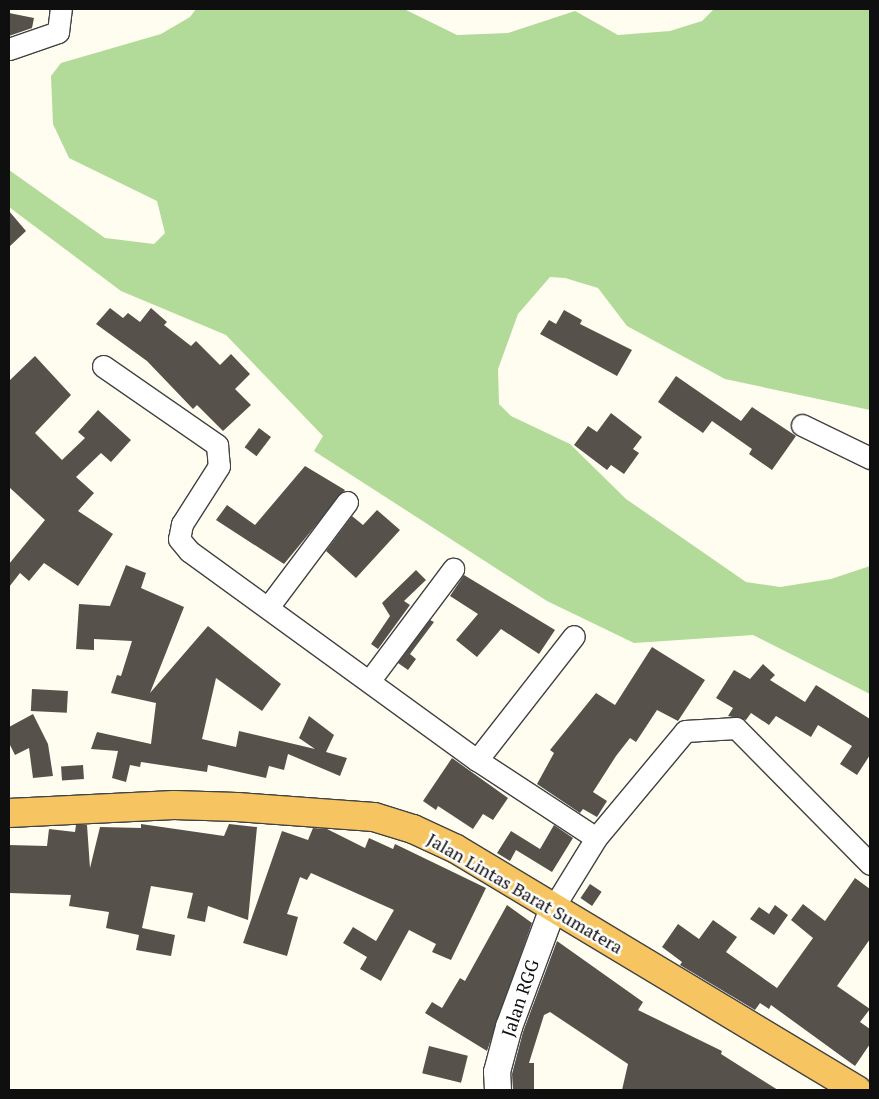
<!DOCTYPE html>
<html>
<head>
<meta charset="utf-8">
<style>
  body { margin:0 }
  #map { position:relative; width:879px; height:1099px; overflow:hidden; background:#fffdf0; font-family:"PT Serif",serif }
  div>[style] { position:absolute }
  .forest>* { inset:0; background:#b2da99 }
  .building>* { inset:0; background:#57514b; transform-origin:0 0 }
  .roads { filter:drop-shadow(1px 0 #424242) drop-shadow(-1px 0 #424242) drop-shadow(0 1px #424242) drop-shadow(0 -1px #424242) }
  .minor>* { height:21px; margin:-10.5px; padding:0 10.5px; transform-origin:10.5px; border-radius:10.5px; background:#fff }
  .tertiary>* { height:26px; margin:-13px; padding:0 13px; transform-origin:13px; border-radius:13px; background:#fff }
  .trunk>* { height:28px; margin:-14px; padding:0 14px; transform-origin:14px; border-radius:14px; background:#f6c561 }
  span { translate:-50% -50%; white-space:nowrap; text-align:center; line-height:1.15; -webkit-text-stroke:5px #fff; paint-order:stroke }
  .street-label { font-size:18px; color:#0f0f0f }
  .frame { position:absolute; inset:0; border:10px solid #0f0f0f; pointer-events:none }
</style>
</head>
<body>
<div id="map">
  <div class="forest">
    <div style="clip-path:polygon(196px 9px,404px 9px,457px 35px,508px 33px,575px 11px,618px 35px,670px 31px,702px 21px,714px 9px,870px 9px,870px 410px,725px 379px,627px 326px,598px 288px,565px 278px,550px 277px,518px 314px,498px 369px,499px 404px,511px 416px,570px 444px,626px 499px,746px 582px,780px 587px,831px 579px,870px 566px,870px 694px,753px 635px,634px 643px,547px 601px,314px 451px,323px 436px,226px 335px,121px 291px,9px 207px,9px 170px,105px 238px,154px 244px,165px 233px,157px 201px,69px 158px,53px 124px,51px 76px,61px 63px,161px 34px,190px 17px)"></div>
  </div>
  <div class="building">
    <div style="clip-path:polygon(9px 13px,34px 18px,32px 28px,9px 36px)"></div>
    <div style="clip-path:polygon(9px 211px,26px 231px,9px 247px)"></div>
    <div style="clip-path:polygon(110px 308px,123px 318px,128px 313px,140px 322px,151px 308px,167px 322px,164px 325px,191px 346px,196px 341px,220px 365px,231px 354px,250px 374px,235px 389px,251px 405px,223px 431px,197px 405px,193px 409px,147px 361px,96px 324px)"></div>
    <div style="clip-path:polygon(564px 310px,582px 320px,580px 324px,632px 350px,617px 376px,540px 334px,549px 320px,556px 324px)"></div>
    <div style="clip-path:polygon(35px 356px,71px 395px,35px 433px,62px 460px,85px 438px,78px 432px,98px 410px,131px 440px,111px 462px,101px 453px,76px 477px,94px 493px,78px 511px,113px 534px,78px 586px,44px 563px,29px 581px,20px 573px,9px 587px,9px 564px,45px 520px,9px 487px,9px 381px)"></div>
    <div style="clip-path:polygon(676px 376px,741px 421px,752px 407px,796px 436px,772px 470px,749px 454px,752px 449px,712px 421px,703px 433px,658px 402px)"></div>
    <div style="clip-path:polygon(611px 413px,642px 437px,633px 449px,639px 453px,624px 474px,611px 465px,607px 470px,574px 445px,588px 426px,597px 432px)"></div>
    <div style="left:259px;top:428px;width:15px;height:24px;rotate:37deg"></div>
    <div style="clip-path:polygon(305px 466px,345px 490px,284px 564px,216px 520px,227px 505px,255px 525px)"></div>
    <div style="clip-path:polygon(377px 510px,400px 530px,356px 578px,326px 551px,352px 516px,363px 525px)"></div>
    <div style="clip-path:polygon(126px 565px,146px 573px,141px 588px,184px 607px,150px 693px,208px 626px,281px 684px,262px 711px,216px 678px,202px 739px,236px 747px,239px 731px,315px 749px,299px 738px,309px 716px,334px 735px,326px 752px,347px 758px,340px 776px,288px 754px,284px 770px,269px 766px,266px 778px,208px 765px,207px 772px,141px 762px,140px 767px,130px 765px,126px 782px,112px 778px,118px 751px,91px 749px,97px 732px,151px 744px,156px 703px,111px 693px,117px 675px,121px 676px,132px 641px,94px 639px,94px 650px,76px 649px,79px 604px,110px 606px)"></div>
    <div style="clip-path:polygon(416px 570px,426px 580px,404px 601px,410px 605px,378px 649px,371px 644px,390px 616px,382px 603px)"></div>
    <div style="clip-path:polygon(464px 575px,555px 630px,539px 654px,501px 629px,477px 657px,456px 640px,478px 614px,450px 596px)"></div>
    <div style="clip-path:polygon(430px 620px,434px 622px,410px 654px,416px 659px,408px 670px,398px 663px)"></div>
    <div style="clip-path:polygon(652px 647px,705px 680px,678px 721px,657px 710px,636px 742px,630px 738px,616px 756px,593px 792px,607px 801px,597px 817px,583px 809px,580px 813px,537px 784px,554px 753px,550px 750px,596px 693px,615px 705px)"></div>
    <div style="clip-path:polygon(763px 664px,775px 675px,770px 680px,805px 702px,816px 685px,870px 719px,870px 755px,857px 775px,840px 764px,852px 746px,818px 725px,811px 737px,776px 716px,769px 725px,751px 713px,746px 720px,728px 716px,733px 708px,716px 698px,734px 670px,750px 679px)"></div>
    <div style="left:32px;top:689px;width:36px;height:22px;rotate:3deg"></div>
    <div style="clip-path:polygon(33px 714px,48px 744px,53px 776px,33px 778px,29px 748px,15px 755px,9px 743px,9px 727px)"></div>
    <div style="clip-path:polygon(452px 758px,508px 798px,493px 820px,483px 814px,473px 829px,438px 806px,436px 810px,423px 801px)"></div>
    <div style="left:83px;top:765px;width:14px;height:22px;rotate:86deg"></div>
    <div style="clip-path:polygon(141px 824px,224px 836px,229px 824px,257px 827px,248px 920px,208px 906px,205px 922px,187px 918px,193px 893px,151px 886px,142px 928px,175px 935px,171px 956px,136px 950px,139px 935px,106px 928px,109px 912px,69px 906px,71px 895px,9px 893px,9px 845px,47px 846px,49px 829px,75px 832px,76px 825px,87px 825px,90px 868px,100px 827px,141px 828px)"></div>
    <div style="clip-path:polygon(554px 825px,573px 838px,552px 872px,516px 850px,510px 861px,497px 853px,511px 831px,540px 849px)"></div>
    <div style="clip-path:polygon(313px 828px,327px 829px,365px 848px,369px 838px,393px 849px,395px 844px,486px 888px,451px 960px,432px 952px,436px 944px,409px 930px,381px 981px,360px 969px,367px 957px,343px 943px,353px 927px,376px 941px,394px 910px,311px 873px,307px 880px,300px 877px,287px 914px,298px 917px,287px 956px,243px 943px,282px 831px,308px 840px)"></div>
    <div style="clip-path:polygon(855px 878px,870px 889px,870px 939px,837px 986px,870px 1009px,860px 1022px,870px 1029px,870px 1044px,855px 1066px,771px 1005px,769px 1009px,760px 1003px,755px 1010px,680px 965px,682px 962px,662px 947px,678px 924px,699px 939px,713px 920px,737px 937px,726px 952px,777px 988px,813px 938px,791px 920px,803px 904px,825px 921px)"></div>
    <div style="left:590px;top:884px;width:14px;height:17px;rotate:34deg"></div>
    <div style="clip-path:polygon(507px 905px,532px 923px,487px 1051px,425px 1013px,432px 1002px,442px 1008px,460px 978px,465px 981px)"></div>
    <div style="clip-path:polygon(775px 905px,788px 915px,774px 935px,750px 919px,759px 907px,769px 914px)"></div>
    <div style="clip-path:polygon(557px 941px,643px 1002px,638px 1010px,722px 1051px,721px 1054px,778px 1090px,622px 1090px,628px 1064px,550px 1012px,544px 1015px,529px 1063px,534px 1063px,534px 1090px,513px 1090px,512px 1074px,523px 1032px)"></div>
    <div style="left:429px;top:1046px;width:40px;height:28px;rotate:14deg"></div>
  </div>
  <div class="roads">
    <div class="minor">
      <div style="left:9px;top:49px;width:52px;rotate:-19.1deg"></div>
      <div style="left:58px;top:32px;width:23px;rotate:-83deg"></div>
      <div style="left:103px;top:366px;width:139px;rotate:34.7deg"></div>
      <div style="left:217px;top:445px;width:21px;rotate:85deg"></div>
      <div style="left:219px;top:466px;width:69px;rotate:122.5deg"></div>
      <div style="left:182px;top:524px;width:15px;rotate:101deg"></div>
      <div style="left:179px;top:539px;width:16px;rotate:50deg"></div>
      <div style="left:189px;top:551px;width:356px;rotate:36deg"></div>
      <div style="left:477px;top:760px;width:142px;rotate:33.2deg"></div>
      <div style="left:802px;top:425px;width:76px;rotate:25.9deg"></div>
      <div style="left:269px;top:606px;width:130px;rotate:-53.1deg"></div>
      <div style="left:370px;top:680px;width:139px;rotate:-53.2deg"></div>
      <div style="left:477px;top:760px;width:157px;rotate:-52deg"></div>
      <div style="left:553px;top:908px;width:82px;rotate:-58.4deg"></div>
      <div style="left:596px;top:838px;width:139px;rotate:-50.2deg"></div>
      <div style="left:685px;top:731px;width:51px;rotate:-3.4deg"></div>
      <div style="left:736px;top:728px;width:191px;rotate:45.4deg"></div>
    </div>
    <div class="tertiary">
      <div style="left:498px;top:1090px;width:18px;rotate:-93deg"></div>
      <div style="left:497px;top:1072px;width:47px;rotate:-75.1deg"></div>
      <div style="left:509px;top:1027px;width:127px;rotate:-69.7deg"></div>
    </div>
    <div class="trunk">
      <div style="left:9px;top:813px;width:165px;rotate:-2.8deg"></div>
      <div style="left:174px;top:805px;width:63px;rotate:1.8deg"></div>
      <div style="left:237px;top:807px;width:137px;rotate:4.2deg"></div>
      <div style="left:374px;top:817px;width:41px;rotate:17.1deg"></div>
      <div style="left:413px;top:829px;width:47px;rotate:24.9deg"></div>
      <div style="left:456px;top:849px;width:468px;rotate:31deg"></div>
    </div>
  </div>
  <div class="street-label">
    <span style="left:525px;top:893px;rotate:30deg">Jalan Lintas Barat Sumatera</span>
    <span style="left:520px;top:998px;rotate:-71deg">Jalan RGG</span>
  </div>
  <div class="frame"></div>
</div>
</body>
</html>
